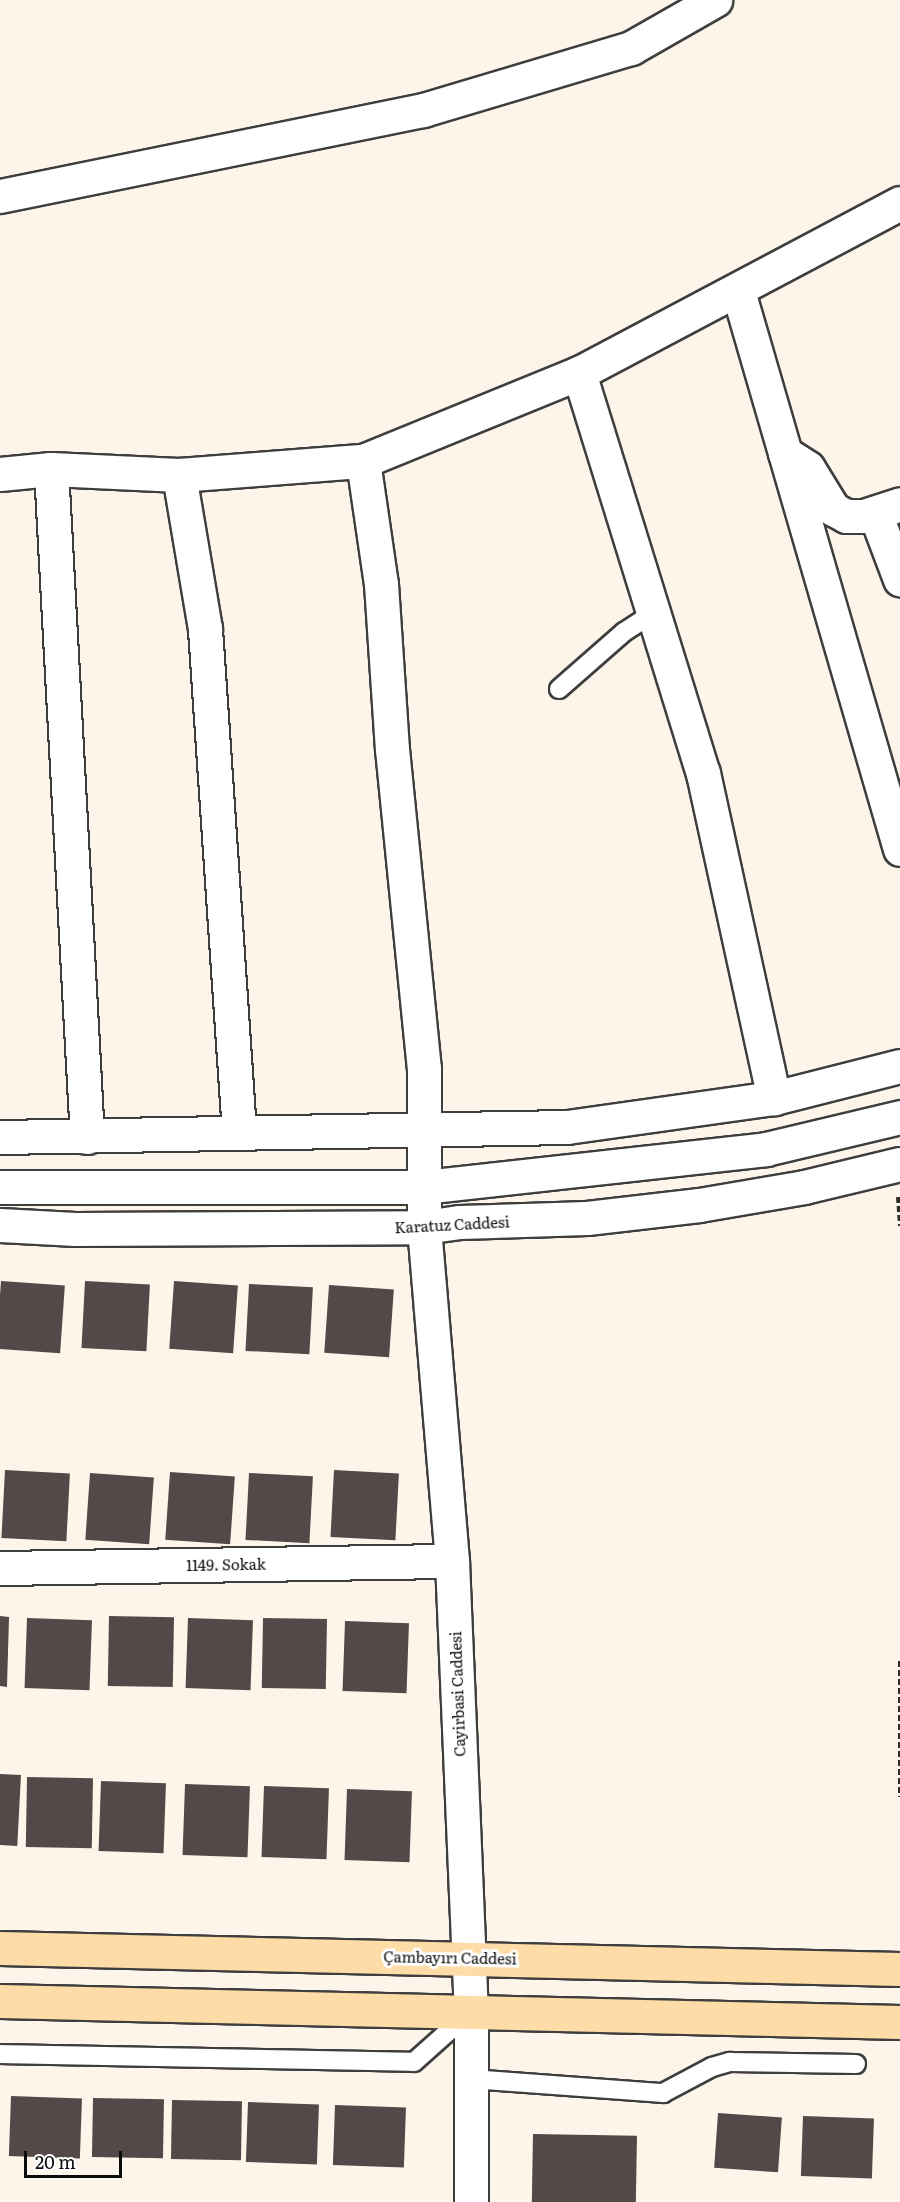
<!DOCTYPE html>
<html>
<head>
<meta charset="utf-8">
<style>
  body { margin:0 }
  #map { position:relative; width:900px; height:2202px; overflow:hidden; background:#fef5ea; font-family:Literata,serif }
  div>[style] { position:absolute }
  .building>* { inset:0; background:#534948; transform-origin:0 0 }
  .path>* { height:4px; margin-top:-2px; transform-origin:0; background:repeating-linear-gradient(90deg,#2d2d2d 0 6px,transparent 0 9px) }
  .roads { filter:drop-shadow(2px 0 #3e3e3e) drop-shadow(-2px 0 #3e3e3e) drop-shadow(0 2px #3e3e3e) drop-shadow(0 -2px #3e3e3e) }
  .service>* { height:18px; margin:-9px; padding:0 9px; transform-origin:9px; border-radius:9px; background:#fff }
  .minor>* { height:33px; margin:-16.5px; padding:0 16.5px; transform-origin:16.5px; border-radius:16.5px; background:#fff }
  .tertiary>* { height:33px; margin:-16.5px; padding:0 16.5px; transform-origin:16.5px; border-radius:16.5px; background:#fff }
  .secondary>* { height:33px; margin:-16.5px; padding:0 16.5px; transform-origin:16.5px; border-radius:16.5px; background:#fddca7 }
  span { translate:-50% -50%; white-space:nowrap; text-align:center; line-height:1.15; -webkit-text-stroke:6px #fff; paint-order:stroke }
  .street-label { font-size:15px; color:#0b0b0b }
  .scale { position:absolute; left:24px; top:2151px; width:98px; height:27px; box-sizing:border-box; border:3px solid #0b0b0b; border-top:0; padding-left:8px; font-size:18px; line-height:21px; white-space:nowrap; color:#0b0b0b; -webkit-text-stroke:4px #fff; paint-order:stroke }
</style>
</head>
<body>
<div id="map">
  <div class="building">
    <div style="left:1px;top:1281px;width:64px;height:68px;rotate:4deg"></div>
    <div style="left:85px;top:1281px;width:65px;height:67px;rotate:3deg"></div>
    <div style="left:174px;top:1281px;width:64px;height:68px;rotate:4deg"></div>
    <div style="left:249px;top:1284px;width:64px;height:67px;rotate:3deg"></div>
    <div style="left:329px;top:1285px;width:65px;height:68px;rotate:4deg"></div>
    <div style="left:5px;top:1470px;width:65px;height:68px;rotate:3deg"></div>
    <div style="left:334px;top:1470px;width:65px;height:67px;rotate:3deg"></div>
    <div style="left:170px;top:1472px;width:65px;height:68px;rotate:4deg"></div>
    <div style="left:90px;top:1473px;width:64px;height:67px;rotate:4deg"></div>
    <div style="left:249px;top:1473px;width:64px;height:67px;rotate:3deg"></div>
    <div style="clip-path:polygon(0 1616px,9px 1617px,7px 1687px,0 1686px)"></div>
    <div style="left:109px;top:1616px;width:65px;height:70px;rotate:1deg"></div>
    <div style="left:27px;top:1618px;width:65px;height:70px;rotate:2deg"></div>
    <div style="left:188px;top:1618px;width:65px;height:70px;rotate:2deg"></div>
    <div style="left:263px;top:1618px;width:64px;height:70px;rotate:1deg"></div>
    <div style="left:345px;top:1621px;width:64px;height:70px;rotate:2deg"></div>
    <div style="left:0;top:1774px;width:21px;height:71px;rotate:3deg"></div>
    <div style="left:27px;top:1777px;width:66px;height:70px;rotate:1deg"></div>
    <div style="left:101px;top:1781px;width:65px;height:70px;rotate:2deg"></div>
    <div style="left:185px;top:1784px;width:65px;height:71px;rotate:2deg"></div>
    <div style="left:264px;top:1786px;width:65px;height:71px;rotate:2deg"></div>
    <div style="left:347px;top:1789px;width:65px;height:71px;rotate:2deg"></div>
    <div style="left:11px;top:2096px;width:71px;height:60px;rotate:2deg"></div>
    <div style="left:93px;top:2098px;width:71px;height:59px;rotate:1deg"></div>
    <div style="left:172px;top:2100px;width:70px;height:59px;rotate:1deg"></div>
    <div style="left:248px;top:2102px;width:71px;height:60px;rotate:2deg"></div>
    <div style="left:335px;top:2105px;width:71px;height:60px;rotate:2deg"></div>
    <div style="left:718px;top:2113px;width:64px;height:55px;rotate:4deg"></div>
    <div style="left:803px;top:2116px;width:71px;height:60px;rotate:2deg"></div>
    <div style="left:533px;top:2134px;width:104px;height:68px;rotate:1deg"></div>
  </div>
  <div class="path">
    <div style="left:898px;top:1197px;width:29px;rotate:86deg"></div>
    <div style="left:900px;top:1661px;width:136px;rotate:90deg"></div>
  </div>
  <div class="roads">
    <div class="service">
      <div style="left:559px;top:689px;width:86px;rotate:-41.2deg"></div>
      <div style="left:624px;top:632px;width:35px;rotate:-33deg"></div>
      <div style="left:0;top:2054px;width:414px;rotate:1.1deg"></div>
      <div style="left:414px;top:2062px;width:74px;rotate:-41.7deg"></div>
      <div style="left:471px;top:2079px;width:193px;rotate:4.2deg"></div>
      <div style="left:663px;top:2093px;width:55px;rotate:-28deg"></div>
      <div style="left:712px;top:2067px;width:19px;rotate:-16deg"></div>
      <div style="left:730px;top:2062px;width:126px;rotate:0.9deg"></div>
    </div>
    <div class="minor">
      <div style="left:0;top:196px;width:432px;rotate:-11.5deg"></div>
      <div style="left:423px;top:110px;width:217px;rotate:-16.6deg"></div>
      <div style="left:631px;top:48px;width:97px;rotate:-29.7deg"></div>
      <div style="left:738px;top:291px;width:581px;rotate:73.81deg"></div>
      <div style="left:579px;top:373px;width:419px;rotate:72.8deg"></div>
      <div style="left:703px;top:773px;width:333px;rotate:77.7deg"></div>
      <div style="left:785px;top:453px;width:27px;rotate:33deg"></div>
      <div style="left:808px;top:468px;width:48px;rotate:58.6deg"></div>
      <div style="left:833px;top:509px;width:15px;rotate:28deg"></div>
      <div style="left:846px;top:516px;width:18px"></div>
      <div style="left:864px;top:516px;width:38px;rotate:-18deg"></div>
      <div style="left:363px;top:461px;width:124px;rotate:81.7deg"></div>
      <div style="left:381px;top:584px;width:165px;rotate:86.2deg"></div>
      <div style="left:392px;top:749px;width:321px;rotate:84.3deg"></div>
      <div style="left:424px;top:1068px;width:159px;rotate:90deg"></div>
      <div style="left:424px;top:1227px;width:335px;rotate:85.2deg"></div>
      <div style="left:452px;top:1561px;width:450px;rotate:87.6deg"></div>
      <div style="left:471px;top:2011px;width:191px;rotate:90deg"></div>
      <div style="left:51px;top:469px;width:669px;rotate:86.92deg"></div>
      <div style="left:0;top:474px;width:51px;rotate:-5.6deg"></div>
      <div style="left:51px;top:469px;width:128px;rotate:2.7deg"></div>
      <div style="left:179px;top:475px;width:185px;rotate:-4.4deg"></div>
      <div style="left:363px;top:461px;width:233px;rotate:-22.2deg"></div>
      <div style="left:579px;top:373px;width:363px;rotate:-27.9deg"></div>
      <div style="left:179px;top:475px;width:156px;rotate:80.4deg"></div>
      <div style="left:205px;top:629px;width:503px;rotate:86.13deg"></div>
      <div style="left:875px;top:513px;width:71px;rotate:69.3deg"></div>
      <div style="left:0;top:1137px;width:567px;rotate:-1.01deg"></div>
      <div style="left:567px;top:1127px;width:209px;rotate:-8deg"></div>
      <div style="left:774px;top:1098px;width:130px;rotate:-14.3deg"></div>
      <div style="left:0;top:1568px;width:452px;rotate:-0.9deg"></div>
    </div>
    <div class="tertiary">
      <div style="left:0;top:1187px;width:423px"></div>
      <div style="left:423px;top:1187px;width:345px;rotate:-6.3deg"></div>
      <div style="left:766px;top:1149px;width:138px;rotate:-13.4deg"></div>
      <div style="left:0;top:1225px;width:75px;rotate:3.1deg"></div>
      <div style="left:75px;top:1229px;width:349px;rotate:-0.3deg"></div>
      <div style="left:424px;top:1227px;width:35px;rotate:-8deg"></div>
      <div style="left:459px;top:1222px;width:128px;rotate:-1.8deg"></div>
      <div style="left:587px;top:1218px;width:113px;rotate:-6.6deg"></div>
      <div style="left:699px;top:1205px;width:107px;rotate:-9.7deg"></div>
      <div style="left:804px;top:1187px;width:99px;rotate:-13.5deg"></div>
    </div>
    <div class="secondary">
      <div style="left:0;top:1948px;width:900px;rotate:1.34deg"></div>
      <div style="left:0;top:2001px;width:900px;rotate:1.34deg"></div>
    </div>
  </div>
  <div class="street-label">
    <span style="left:452px;top:1224px;rotate:-3deg">Karatuz Caddesi</span>
    <span style="left:226px;top:1564px;rotate:-1deg">1149. Sokak</span>
    <span style="left:457px;top:1694px;rotate:-92deg">Cayirbasi Caddesi</span>
    <span style="left:450px;top:1957px;rotate:1deg">Çambayırı Caddesi</span>
  </div>
  <div class="scale">20 m</div>
</div>
</body>
</html>
